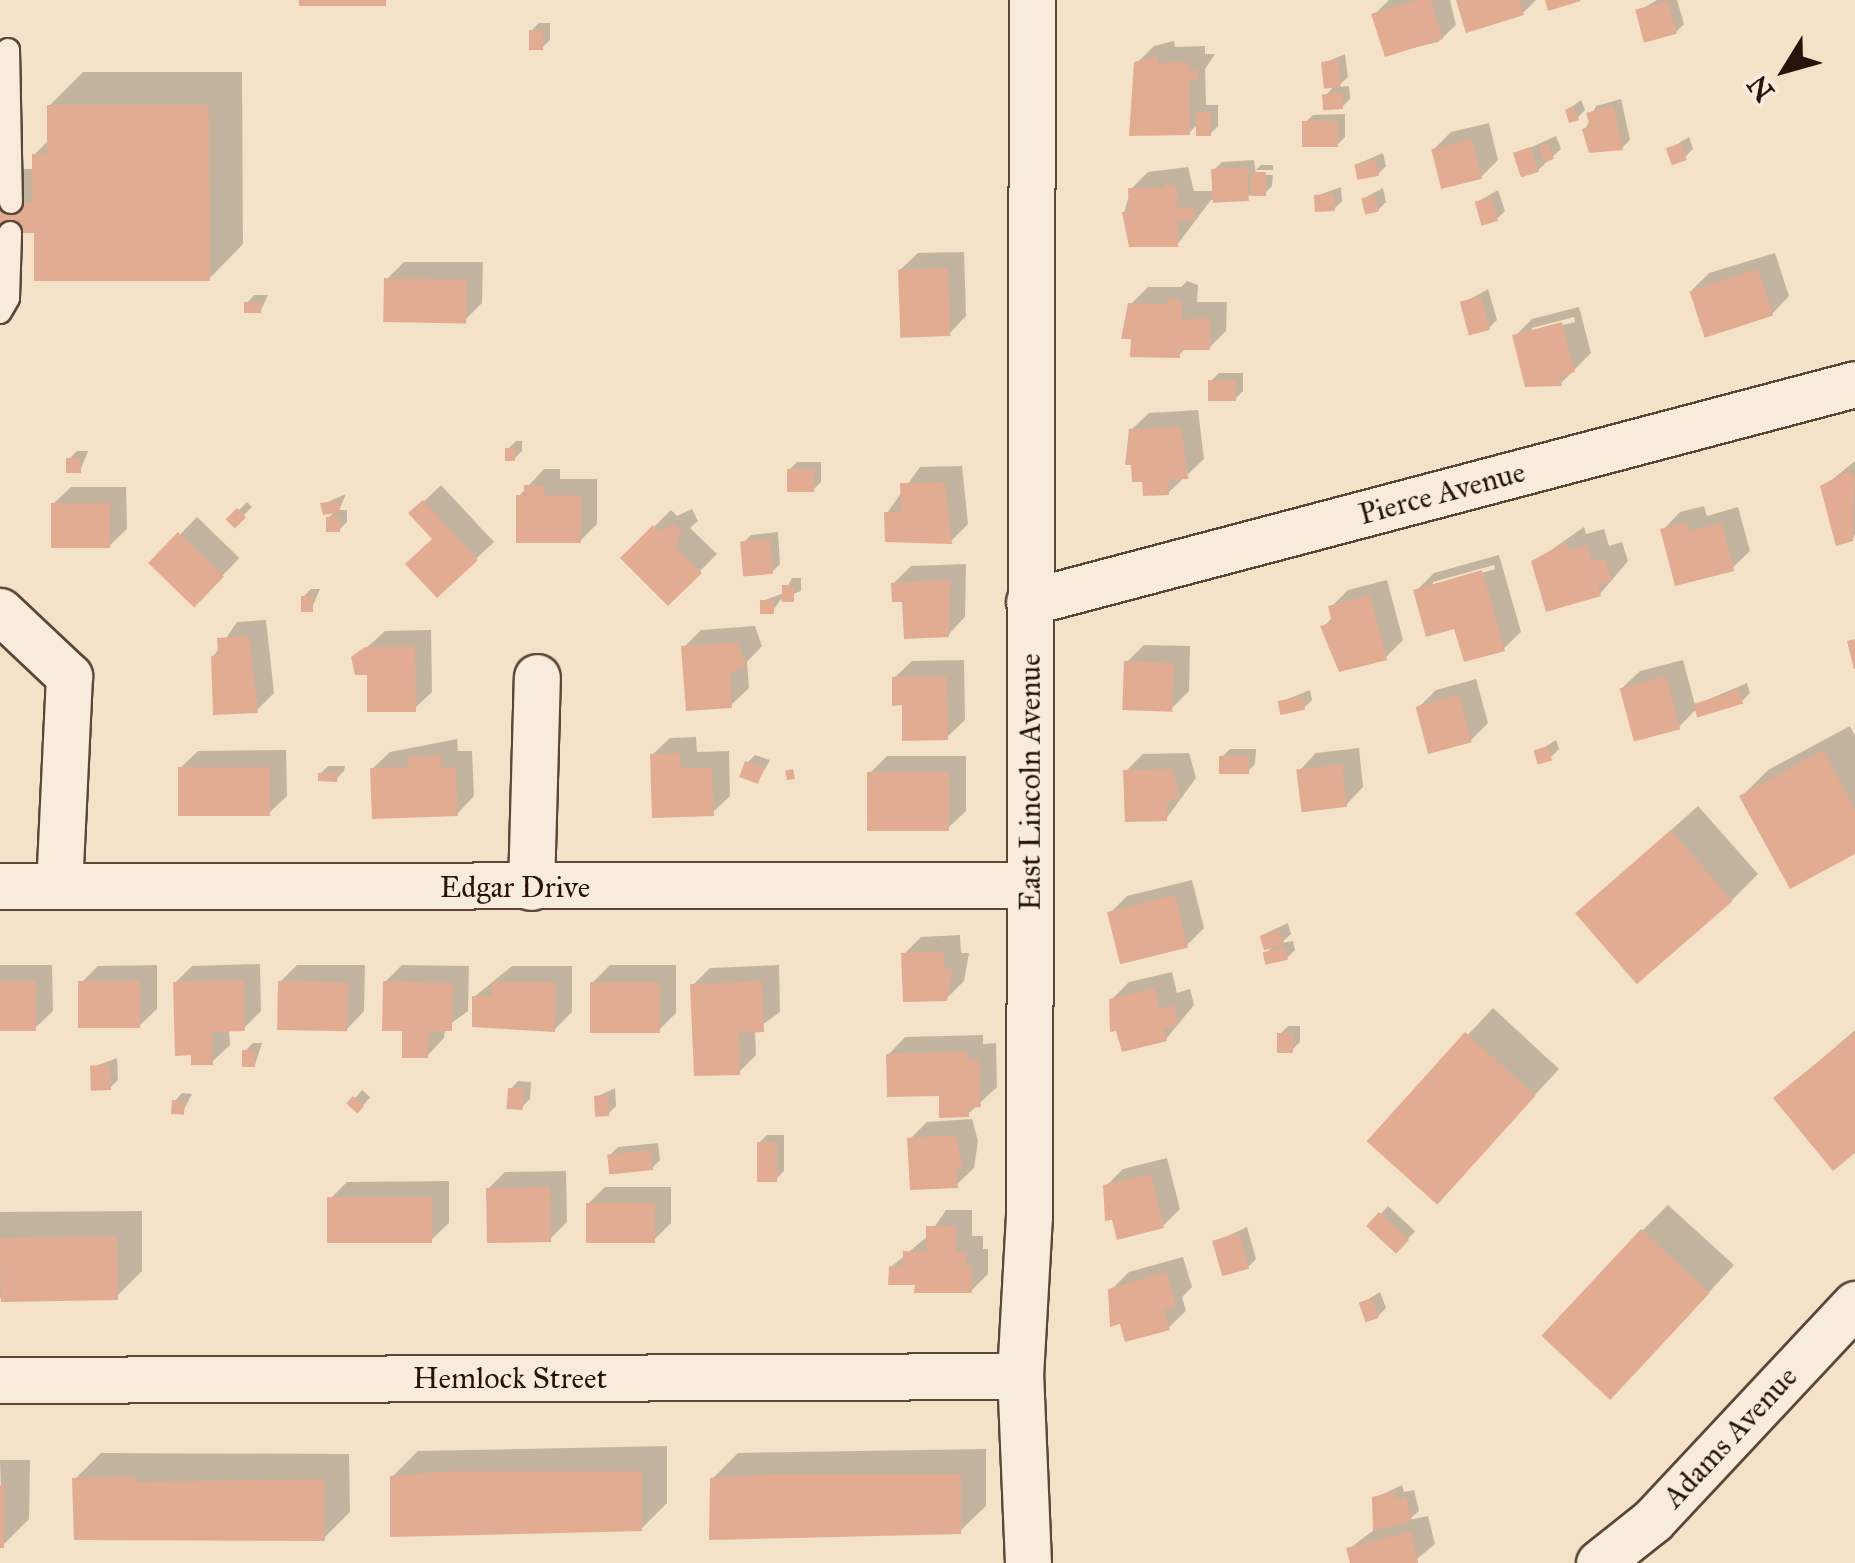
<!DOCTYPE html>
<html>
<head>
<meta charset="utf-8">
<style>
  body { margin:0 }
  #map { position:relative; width:1855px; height:1563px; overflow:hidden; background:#f3e2c7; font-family:"IM FELL Great Primer",serif }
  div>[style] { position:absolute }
  .shadow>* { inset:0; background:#0003; transform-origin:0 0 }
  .building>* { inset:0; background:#e1ac92; transform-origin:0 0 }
  .roads { filter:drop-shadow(2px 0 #5b4638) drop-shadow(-2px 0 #5b4638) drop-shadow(0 2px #5b4638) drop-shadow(0 -2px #5b4638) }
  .lane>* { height:22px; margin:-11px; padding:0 11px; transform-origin:11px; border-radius:11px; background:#f7ecdb }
  .street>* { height:45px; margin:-22.5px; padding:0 22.5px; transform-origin:22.5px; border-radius:22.5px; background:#f7ecdb }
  span { translate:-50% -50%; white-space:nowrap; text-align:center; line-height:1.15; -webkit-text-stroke:8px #f7ecdb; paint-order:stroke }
  .street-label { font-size:30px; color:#281209 }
  .north { position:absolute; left:1735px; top:20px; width:100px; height:100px; -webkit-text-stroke:8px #f7ecdb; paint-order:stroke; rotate:233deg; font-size:28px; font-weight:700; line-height:40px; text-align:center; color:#281209 }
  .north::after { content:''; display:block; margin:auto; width:35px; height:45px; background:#281209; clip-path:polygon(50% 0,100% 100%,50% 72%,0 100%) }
</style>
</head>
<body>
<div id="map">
  <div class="shadow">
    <div style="clip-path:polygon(1389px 0,1450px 0,1456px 25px,1438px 42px,1387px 54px,1374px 15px)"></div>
    <div style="clip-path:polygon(1458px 0,1536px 0,1523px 13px)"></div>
    <div style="clip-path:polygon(1657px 0,1677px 0,1684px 24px,1676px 32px,1638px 11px)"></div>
    <div style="clip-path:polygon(539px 23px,550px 23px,550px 40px,542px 48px,531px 31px)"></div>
    <div style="clip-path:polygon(1174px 41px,1175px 47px,1205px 46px,1205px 54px,1215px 54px,1205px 69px,1206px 105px,1218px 105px,1218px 126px,1210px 134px,1198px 124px,1189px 133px,1137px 63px,1154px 46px)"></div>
    <div style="clip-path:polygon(1345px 54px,1348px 77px,1337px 87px,1349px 86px,1350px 99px,1342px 107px,1325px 96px,1335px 85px,1324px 63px)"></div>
    <div style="clip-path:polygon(83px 72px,242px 72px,243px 244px,209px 279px,37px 230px,0 230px,21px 169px,34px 169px,34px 155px,49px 140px,49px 106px)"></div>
    <div style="clip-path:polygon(1621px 99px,1630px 140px,1622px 148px,1585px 130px,1596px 106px)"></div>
    <div style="clip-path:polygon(1581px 100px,1585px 110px,1577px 118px,1568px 110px)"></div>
    <div style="clip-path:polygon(1345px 114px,1345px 137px,1337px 145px,1305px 123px,1313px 115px)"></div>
    <div style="clip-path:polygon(1489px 123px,1498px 160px,1481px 177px,1434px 149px,1451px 132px)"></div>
    <div style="clip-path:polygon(1556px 136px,1561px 149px,1538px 170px,1516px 154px)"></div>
    <div style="clip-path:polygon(1689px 137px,1693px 149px,1685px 157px,1669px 149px)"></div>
    <div style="clip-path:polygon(1383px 153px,1386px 166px,1378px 174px,1357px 164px)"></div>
    <div style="clip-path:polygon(1254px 160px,1256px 175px,1273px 175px,1272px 186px,1264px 194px,1211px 200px,1177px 245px,1124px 213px,1131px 189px,1148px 172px,1188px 167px,1194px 191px,1214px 191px,1214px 170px,1222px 162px)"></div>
    <div style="clip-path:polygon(1261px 165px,1273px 165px,1273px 170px,1256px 170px)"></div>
    <div style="clip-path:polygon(1341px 187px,1342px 201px,1334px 209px,1316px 196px)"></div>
    <div style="clip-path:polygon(1383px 188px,1386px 202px,1378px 210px,1364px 198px)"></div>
    <div style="clip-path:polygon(1498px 190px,1505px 211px,1497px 219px,1477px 202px)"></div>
    <div style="clip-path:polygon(964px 252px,966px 316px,949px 334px,900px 270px,918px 253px)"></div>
    <div style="clip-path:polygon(1775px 253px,1789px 296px,1772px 314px,1692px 290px,1709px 273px)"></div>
    <div style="clip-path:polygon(404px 262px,483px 262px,482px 303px,465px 320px,387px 279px)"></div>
    <div style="clip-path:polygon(1187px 281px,1198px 285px,1197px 302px,1227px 302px,1226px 331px,1209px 348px,1187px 347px,1179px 355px,1130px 305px,1148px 287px,1181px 287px)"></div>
    <div style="clip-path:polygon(1488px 289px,1497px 320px,1489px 328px,1463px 303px)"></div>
    <div style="clip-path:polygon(254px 295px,268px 295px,261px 310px,246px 304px)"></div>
    <div style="clip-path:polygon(evenodd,1579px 307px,1591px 353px,1561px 383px,1515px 336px,1532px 319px,1579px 307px,1574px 317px,1575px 322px,1532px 333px,1532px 328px,1574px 317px)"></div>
    <div style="clip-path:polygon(1219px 373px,1243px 373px,1243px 391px,1235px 399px,1211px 381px)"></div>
    <div style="clip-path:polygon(1198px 410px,1204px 459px,1168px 493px,1131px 430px,1149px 413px)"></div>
    <div style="clip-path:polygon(516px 441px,522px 441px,522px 451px,514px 459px,508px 449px)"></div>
    <div style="clip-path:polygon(77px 451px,88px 451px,80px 471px,69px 459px)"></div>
    <div style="clip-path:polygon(1855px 461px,1855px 535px,1852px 539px,1823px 487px)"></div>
    <div style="clip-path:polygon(797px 462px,821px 462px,821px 482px,813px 490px,789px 470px)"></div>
    <div style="clip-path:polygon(962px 466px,968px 524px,951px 541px,887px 513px,920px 467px)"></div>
    <div style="clip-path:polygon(544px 469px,560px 469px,560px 479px,597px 479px,597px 524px,580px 541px,519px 496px)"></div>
    <div style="clip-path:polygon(441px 485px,494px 542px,437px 595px,435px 539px,412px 513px)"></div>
    <div style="clip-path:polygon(71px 487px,126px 487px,127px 529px,109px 546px,53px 504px)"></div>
    <div style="clip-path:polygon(346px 494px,339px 510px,347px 510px,347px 522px,339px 530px,328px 518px,336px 510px,323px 504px)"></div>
    <div style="left:247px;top:502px;width:7px;height:24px;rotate:45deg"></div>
    <div style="clip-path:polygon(1704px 506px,1707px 516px,1738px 507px,1750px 551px,1732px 568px,1663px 530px,1680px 512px)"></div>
    <div style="clip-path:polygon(692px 509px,698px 521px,690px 528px,717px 554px,668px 603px,623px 558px,671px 510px,677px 516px)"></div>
    <div style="left:197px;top:517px;width:59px;height:65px;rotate:44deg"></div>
    <div style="clip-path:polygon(1584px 527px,1586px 534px,1604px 529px,1609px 546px,1622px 542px,1628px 561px,1600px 594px,1534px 562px)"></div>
    <div style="clip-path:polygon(778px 532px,780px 564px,772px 572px,743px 543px,751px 535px)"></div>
    <div style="clip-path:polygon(evenodd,1499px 555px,1521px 632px,1503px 649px,1416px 591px,1434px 573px,1499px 555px,1494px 565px,1495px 569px,1433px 587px,1433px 582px,1494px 565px)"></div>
    <div style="clip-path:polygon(966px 564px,965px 617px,948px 635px,893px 584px,911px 566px)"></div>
    <div style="clip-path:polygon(792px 578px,801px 578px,801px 591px,781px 599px,772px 612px,762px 601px,784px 593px)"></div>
    <div style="clip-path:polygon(1387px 580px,1403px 640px,1386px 657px,1329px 649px,1323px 627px,1333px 617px,1331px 607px,1348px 590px)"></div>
    <div style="clip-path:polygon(311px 589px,320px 589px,311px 610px,303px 597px)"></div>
    <div style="clip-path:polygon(266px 620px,274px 693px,257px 710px,213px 657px,237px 622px)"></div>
    <div style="clip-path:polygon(755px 626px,762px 646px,747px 662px,749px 688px,731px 705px,684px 647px,701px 630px)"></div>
    <div style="clip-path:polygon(431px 630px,432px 692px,414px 709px,354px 659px,385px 631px)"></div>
    <div style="clip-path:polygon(1144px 645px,1190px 646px,1189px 691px,1171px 709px,1127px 662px)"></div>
    <div style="clip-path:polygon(964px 660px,965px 720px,947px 737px,905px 703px,894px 678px,912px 661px)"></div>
    <div style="clip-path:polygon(1683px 660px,1695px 705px,1747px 683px,1750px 693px,1742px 701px,1697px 708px,1679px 727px,1622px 688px,1640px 671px)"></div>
    <div style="clip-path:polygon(1476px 679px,1488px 723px,1471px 740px,1419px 707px,1436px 690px)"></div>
    <div style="clip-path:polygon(1310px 690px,1312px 700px,1304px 708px,1280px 702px)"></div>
    <div style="clip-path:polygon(1850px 726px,1855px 736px,1855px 851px,1742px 796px,1768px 770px)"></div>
    <div style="clip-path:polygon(696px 737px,697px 752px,729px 751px,730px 796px,712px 813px,652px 755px,670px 738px)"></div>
    <div style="clip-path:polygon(457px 739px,458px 751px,472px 751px,474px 796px,457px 814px,372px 769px,390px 752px)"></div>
    <div style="clip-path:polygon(1556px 740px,1559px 749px,1551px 757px,1537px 752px)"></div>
    <div style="clip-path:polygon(1359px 748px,1363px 787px,1346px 805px,1299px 771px,1316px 753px)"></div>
    <div style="clip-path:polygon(1230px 749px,1256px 749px,1255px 764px,1247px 772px,1222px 757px)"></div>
    <div style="clip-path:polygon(286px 750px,287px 796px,269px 813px,180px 768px,198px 751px)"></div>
    <div style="clip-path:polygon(1189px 753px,1196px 778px,1166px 819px,1126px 771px,1143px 754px)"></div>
    <div style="clip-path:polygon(755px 755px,770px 760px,758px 781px,747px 763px)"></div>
    <div style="clip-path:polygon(887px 756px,966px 756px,966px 811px,948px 828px,870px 773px)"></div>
    <div style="clip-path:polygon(328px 766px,345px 766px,344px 771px,336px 779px,320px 774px)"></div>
    <div style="clip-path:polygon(1698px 806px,1758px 874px,1732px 900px,1578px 913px)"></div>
    <div style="clip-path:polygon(1192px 880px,1204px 928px,1187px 945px,1110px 913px,1127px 896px)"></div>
    <div style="clip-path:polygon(1288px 923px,1291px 934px,1281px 943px,1293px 941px,1295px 950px,1287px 958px,1266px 953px,1276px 944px,1262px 935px)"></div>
    <div style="clip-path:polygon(960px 935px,961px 953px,969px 953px,964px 981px,946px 999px,904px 954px,921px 937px)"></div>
    <div style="clip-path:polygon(260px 964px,261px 1011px,244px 1028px,229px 1029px,230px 1045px,212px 1062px,175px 983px,192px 966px)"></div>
    <div style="clip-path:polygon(0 965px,52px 965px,53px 1011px,35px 1028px,0 1028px)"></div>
    <div style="clip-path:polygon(157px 965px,157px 1009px,139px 1026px,81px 983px,98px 966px)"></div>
    <div style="clip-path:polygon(297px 965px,365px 965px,364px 1011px,347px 1029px,280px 982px)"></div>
    <div style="clip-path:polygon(402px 965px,469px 966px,468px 1011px,445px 1028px,444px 1038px,427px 1056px,405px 1029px,385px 982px)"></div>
    <div style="clip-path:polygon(610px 965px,676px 965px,676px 1013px,659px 1030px,592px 983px)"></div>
    <div style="clip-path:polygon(779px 965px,780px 1012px,755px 1030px,756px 1055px,739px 1072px,693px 985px,710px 968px)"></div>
    <div style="clip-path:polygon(512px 966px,572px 966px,572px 1012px,554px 1030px,474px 997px)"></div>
    <div style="clip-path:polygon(1172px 972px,1177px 993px,1190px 989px,1194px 1005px,1166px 1039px,1111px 1000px,1129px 982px)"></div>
    <div style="clip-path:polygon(1493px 1008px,1559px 1069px,1461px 1175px,1370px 1140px)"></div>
    <div style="clip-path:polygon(1288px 1026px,1300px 1026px,1300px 1042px,1292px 1050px,1280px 1034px)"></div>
    <div style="clip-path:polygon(1855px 1030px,1855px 1150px,1777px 1098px)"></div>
    <div style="clip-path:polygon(983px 1035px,983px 1044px,996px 1043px,997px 1087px,968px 1114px,888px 1055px,905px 1037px)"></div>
    <div style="clip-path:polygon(253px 1043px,262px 1043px,255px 1065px,245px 1051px)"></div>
    <div style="clip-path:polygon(117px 1058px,118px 1080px,110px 1088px,93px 1067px)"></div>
    <div style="clip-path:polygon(518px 1081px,531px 1082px,530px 1099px,522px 1107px,510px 1090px)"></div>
    <div style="clip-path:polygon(615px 1088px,616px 1106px,608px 1114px,596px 1097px)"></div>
    <div style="left:362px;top:1090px;width:11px;height:18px;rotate:41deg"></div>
    <div style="clip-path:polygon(182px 1093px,192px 1094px,183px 1111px,174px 1102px)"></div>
    <div style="clip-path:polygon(972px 1119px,978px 1141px,974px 1168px,956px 1185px,910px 1139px,927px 1122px)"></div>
    <div style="clip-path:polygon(767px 1135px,784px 1135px,784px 1171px,776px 1179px,759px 1143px)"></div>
    <div style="clip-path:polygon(658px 1143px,660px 1160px,652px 1168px,610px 1155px,618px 1147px)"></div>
    <div style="clip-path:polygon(1167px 1158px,1180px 1209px,1163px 1226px,1106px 1186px,1123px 1169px)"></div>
    <div style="clip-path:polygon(566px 1171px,567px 1222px,550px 1239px,488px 1189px,505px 1172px)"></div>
    <div style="clip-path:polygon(449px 1181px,449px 1223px,431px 1240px,330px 1199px,347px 1182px)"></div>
    <div style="clip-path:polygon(605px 1187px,671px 1187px,671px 1223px,654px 1240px,588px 1204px)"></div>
    <div style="clip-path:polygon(1668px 1205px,1734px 1265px,1637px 1371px,1642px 1231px)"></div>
    <div style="left:1388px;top:1206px;width:37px;height:28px;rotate:43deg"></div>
    <div style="clip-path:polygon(946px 1210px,972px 1210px,972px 1236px,983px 1236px,983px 1249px,988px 1249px,988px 1274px,971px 1291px,917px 1282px,891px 1267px,929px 1235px)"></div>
    <div style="clip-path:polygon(142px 1211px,142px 1271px,116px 1297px,0 1298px,0 1212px)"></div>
    <div style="clip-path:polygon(1247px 1227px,1256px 1259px,1248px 1267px,1215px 1242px)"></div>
    <div style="clip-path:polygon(1183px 1257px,1192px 1287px,1182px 1297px,1186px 1311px,1168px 1328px,1111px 1290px,1129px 1272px)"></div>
    <div style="clip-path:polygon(1380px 1292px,1386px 1308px,1378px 1316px,1362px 1303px)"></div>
    <div style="clip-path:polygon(667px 1446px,667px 1503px,641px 1529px,392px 1477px,418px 1451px)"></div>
    <div style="clip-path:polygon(986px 1449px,986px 1506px,959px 1532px,712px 1479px,738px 1453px)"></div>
    <div style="clip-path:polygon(101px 1453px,349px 1454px,350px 1512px,324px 1538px,75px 1479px)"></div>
    <div style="clip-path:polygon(0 1460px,30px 1460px,29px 1519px,3px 1545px)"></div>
    <div style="clip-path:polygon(1402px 1485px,1404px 1492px,1414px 1490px,1419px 1511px,1409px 1520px,1428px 1516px,1435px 1544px,1412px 1563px,1352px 1563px,1349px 1549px,1375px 1529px,1375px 1498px)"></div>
  </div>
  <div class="building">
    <div style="left:299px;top:0;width:87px;height:6px"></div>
    <div style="clip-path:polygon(1417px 0,1431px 0,1443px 39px,1385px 57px,1371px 14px)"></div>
    <div style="clip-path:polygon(1456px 0,1520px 0,1524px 15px,1466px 33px)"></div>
    <div style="clip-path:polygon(1545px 0,1580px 0,1581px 1px,1548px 11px)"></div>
    <div style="left:1668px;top:1px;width:34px;height:34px;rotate:75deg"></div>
    <div style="left:529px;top:30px;width:14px;height:20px"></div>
    <div style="clip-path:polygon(1158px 56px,1158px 63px,1189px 62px,1189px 70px,1198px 70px,1198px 79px,1189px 80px,1190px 135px,1129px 136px,1134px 62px)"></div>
    <div style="left:1338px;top:60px;width:27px;height:17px;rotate:84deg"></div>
    <div style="left:1342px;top:93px;width:16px;height:20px;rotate:86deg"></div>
    <div style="clip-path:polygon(47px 105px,209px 105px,210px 281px,34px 281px,34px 233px,0 233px,0 202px,32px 202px,32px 154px,47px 154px)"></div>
    <div style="clip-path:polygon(1613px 105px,1623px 150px,1589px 153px,1582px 129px,1590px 126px,1586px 113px)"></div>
    <div style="clip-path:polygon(1573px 106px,1579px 120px,1569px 123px,1565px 110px)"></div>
    <div style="left:1196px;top:112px;width:15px;height:24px"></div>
    <div style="left:1338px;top:121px;width:26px;height:36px;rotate:90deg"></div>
    <div style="left:1472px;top:139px;width:41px;height:42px;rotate:76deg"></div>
    <div style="left:1548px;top:143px;width:17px;height:10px;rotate:69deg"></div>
    <div style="left:1681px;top:143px;width:18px;height:16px;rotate:71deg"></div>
    <div style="left:1531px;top:147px;width:26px;height:19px;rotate:72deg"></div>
    <div style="left:1376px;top:160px;width:16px;height:22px;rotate:79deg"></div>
    <div style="left:1247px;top:167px;width:34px;height:36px;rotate:87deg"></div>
    <div style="left:1251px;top:172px;width:15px;height:24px"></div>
    <div style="clip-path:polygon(1164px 183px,1177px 187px,1177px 207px,1194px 207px,1195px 221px,1178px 221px,1178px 247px,1129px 247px,1122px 212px,1129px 212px,1128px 188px,1164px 188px)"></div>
    <div style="left:1334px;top:194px;width:17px;height:20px;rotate:87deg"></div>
    <div style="left:1375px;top:195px;width:17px;height:14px;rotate:77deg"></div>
    <div style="left:1491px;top:197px;width:25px;height:17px;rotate:74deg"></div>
    <div style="left:948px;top:268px;width:68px;height:50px;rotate:88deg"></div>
    <div style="left:1758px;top:269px;width:49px;height:72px;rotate:72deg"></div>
    <div style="left:384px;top:278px;width:83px;height:44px;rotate:1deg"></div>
    <div style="left:1481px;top:296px;width:35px;height:22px;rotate:75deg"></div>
    <div style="clip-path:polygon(1168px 297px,1182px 302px,1181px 319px,1210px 318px,1210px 350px,1180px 350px,1180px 358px,1130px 357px,1131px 339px,1121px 339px,1128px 303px,1168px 304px)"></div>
    <div style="left:244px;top:302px;width:17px;height:11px"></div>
    <div style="clip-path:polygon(1562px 322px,1575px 372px,1560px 377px,1562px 386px,1525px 387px,1512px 335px)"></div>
    <div style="left:1208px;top:380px;width:28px;height:21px"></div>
    <div style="clip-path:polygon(1181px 427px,1188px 479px,1168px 479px,1169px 495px,1143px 496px,1142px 482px,1132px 482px,1131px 465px,1125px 465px,1129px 429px)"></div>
    <div style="left:505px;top:448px;width:10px;height:13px"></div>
    <div style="left:66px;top:458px;width:15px;height:15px"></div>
    <div style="left:787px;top:469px;width:27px;height:23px"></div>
    <div style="clip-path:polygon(1848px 471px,1855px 476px,1853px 541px,1836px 546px,1820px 486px)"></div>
    <div style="clip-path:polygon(945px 482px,952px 544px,885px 542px,884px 512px,901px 512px,900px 483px)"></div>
    <div style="clip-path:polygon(524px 485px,544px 486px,544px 495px,581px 495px,581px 543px,516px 543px,516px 495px,524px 495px)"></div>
    <div style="clip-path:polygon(423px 500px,478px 560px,437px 598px,405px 564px,432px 539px,408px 513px)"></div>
    <div style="clip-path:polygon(338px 501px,340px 512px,323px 515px,320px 503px)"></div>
    <div style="left:51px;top:503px;width:59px;height:45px"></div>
    <div style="left:237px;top:508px;width:13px;height:16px;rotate:45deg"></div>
    <div style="left:326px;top:517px;width:14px;height:15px"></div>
    <div style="clip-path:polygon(1688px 522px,1690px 531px,1722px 523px,1734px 571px,1675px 586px,1660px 529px)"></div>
    <div style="clip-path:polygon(674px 524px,682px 532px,675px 547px,702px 573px,668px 606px,620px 558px,653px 525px,659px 531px)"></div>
    <div style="left:178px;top:532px;width:64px;height:43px;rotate:44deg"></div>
    <div style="left:770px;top:539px;width:35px;height:30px;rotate:85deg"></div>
    <div style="clip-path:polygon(1567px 542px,1569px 550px,1587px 545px,1592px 562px,1605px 558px,1612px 581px,1598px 585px,1601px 596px,1546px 612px,1531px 561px)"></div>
    <div style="clip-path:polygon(1482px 570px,1505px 651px,1464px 662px,1454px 629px,1426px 637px,1413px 590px)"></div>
    <div style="clip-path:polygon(950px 580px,949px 637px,904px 639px,902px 602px,892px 602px,891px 583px)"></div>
    <div style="left:782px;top:585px;width:12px;height:17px"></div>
    <div style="clip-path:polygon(1370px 595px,1387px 660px,1339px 672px,1320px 626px,1332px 623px,1328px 606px)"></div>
    <div style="left:301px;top:596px;width:12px;height:16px"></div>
    <div style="left:760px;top:600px;width:14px;height:14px"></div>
    <div style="clip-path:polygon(249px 636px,258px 713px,213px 715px,211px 656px,218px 655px,217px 638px)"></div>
    <div style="clip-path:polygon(1855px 639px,1855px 669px,1854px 669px,1847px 641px)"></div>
    <div style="clip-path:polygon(738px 642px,746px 666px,730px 673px,732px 708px,686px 711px,681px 646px)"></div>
    <div style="clip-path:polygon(415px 646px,416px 712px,367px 712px,367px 675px,355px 675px,351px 657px,365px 647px)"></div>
    <div style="left:1124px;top:661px;width:50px;height:49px;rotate:2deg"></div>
    <div style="clip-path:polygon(947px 676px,948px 740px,902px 741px,902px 705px,892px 706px,892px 677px)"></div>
    <div style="left:1666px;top:676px;width:55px;height:48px;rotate:75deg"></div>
    <div style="left:1739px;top:690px;width:14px;height:48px;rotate:73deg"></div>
    <div style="left:1459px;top:695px;width:49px;height:45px;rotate:75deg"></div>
    <div style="left:1302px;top:696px;width:14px;height:25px;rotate:78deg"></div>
    <div style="left:1548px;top:746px;width:15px;height:15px;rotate:74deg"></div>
    <div style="clip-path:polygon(1823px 750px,1855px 809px,1855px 854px,1790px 889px,1739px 796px)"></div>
    <div style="clip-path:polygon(680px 753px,681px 768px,712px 767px,714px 816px,652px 818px,650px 754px)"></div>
    <div style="clip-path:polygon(441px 755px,441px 767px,456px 767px,458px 816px,372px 819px,370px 768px,409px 767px,408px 757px)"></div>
    <div style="left:1219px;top:756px;width:30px;height:18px"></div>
    <div style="left:745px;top:761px;width:20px;height:17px;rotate:20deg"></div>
    <div style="left:1342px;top:764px;width:43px;height:46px;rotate:83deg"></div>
    <div style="left:178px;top:767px;width:92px;height:49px"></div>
    <div style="left:793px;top:769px;width:10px;height:8px;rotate:79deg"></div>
    <div style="clip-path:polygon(1172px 769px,1180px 797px,1167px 803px,1167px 821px,1125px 822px,1123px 770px)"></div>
    <div style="left:867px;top:772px;width:82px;height:59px"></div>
    <div style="clip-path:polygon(318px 773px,338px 773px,337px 782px,318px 781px)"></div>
    <div style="left:1671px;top:830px;width:94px;height:127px;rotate:49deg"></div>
    <div style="left:1175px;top:895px;width:54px;height:70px;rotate:76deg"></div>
    <div style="left:1280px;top:930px;width:15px;height:21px;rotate:74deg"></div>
    <div style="left:1285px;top:947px;width:13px;height:23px;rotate:77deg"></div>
    <div style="clip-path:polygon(944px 951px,945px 969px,953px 969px,947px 1001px,903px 1002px,901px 953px)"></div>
    <div style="clip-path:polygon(244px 980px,245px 1031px,212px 1032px,213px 1065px,191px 1065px,191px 1055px,175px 1056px,173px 982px)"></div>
    <div style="left:0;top:981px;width:36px;height:50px"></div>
    <div style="left:140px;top:981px;width:47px;height:62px;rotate:90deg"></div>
    <div style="left:278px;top:981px;width:70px;height:49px;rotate:1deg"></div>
    <div style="clip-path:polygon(383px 981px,453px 983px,452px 1031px,429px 1031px,428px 1058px,402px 1058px,402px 1031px,382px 1031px)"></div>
    <div style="clip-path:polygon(762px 981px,764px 1032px,739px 1033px,740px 1075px,694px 1076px,690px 984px)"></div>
    <div style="clip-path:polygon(492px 982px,556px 982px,555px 1032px,472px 1027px,472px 996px,492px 996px)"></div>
    <div style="left:590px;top:982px;width:70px;height:51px"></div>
    <div style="clip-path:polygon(1155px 988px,1160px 1009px,1174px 1005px,1178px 1025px,1164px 1028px,1167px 1041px,1122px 1052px,1116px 1031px,1110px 1032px,1109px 999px)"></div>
    <div style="left:1465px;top:1032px;width:95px;height:147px;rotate:42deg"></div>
    <div style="clip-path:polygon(1855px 1032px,1855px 1153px,1833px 1171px,1773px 1098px)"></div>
    <div style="left:1277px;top:1033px;width:16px;height:20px"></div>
    <div style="left:242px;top:1050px;width:13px;height:17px"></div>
    <div style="clip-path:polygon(967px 1051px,967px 1060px,979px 1059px,981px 1107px,969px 1108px,969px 1117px,939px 1118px,939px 1096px,887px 1097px,886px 1054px)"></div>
    <div style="left:110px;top:1065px;width:25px;height:20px;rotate:88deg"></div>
    <div style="left:508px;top:1088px;width:16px;height:21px;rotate:4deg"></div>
    <div style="left:608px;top:1095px;width:21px;height:14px;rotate:87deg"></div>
    <div style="left:353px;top:1096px;width:15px;height:10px;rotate:42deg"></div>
    <div style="left:172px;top:1100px;width:13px;height:14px;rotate:4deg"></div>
    <div style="clip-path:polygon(956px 1135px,963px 1169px,956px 1169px,958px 1188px,910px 1190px,907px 1138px)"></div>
    <div style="left:757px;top:1142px;width:20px;height:40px"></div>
    <div style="left:651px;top:1150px;width:20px;height:44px;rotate:84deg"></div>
    <div style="clip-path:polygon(1151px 1174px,1164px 1228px,1117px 1240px,1112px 1220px,1105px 1221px,1103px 1185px)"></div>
    <div style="left:550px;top:1187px;width:55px;height:64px;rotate:89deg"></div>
    <div style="left:432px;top:1197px;width:46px;height:105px;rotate:90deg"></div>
    <div style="left:586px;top:1203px;width:69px;height:40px"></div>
    <div style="left:1379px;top:1212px;width:41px;height:19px;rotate:43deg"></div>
    <div style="clip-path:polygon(926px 1226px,956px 1226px,956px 1252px,966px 1252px,966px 1266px,972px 1266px,972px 1293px,914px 1293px,915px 1285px,888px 1285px,889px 1266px,903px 1266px,903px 1251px,926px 1252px)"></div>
    <div style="left:1641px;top:1229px;width:94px;height:146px;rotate:43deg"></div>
    <div style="left:1239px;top:1233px;width:37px;height:28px;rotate:74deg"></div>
    <div style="left:117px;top:1236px;width:64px;height:117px;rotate:89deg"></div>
    <div style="clip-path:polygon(1166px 1272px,1176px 1306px,1164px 1310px,1170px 1330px,1125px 1342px,1120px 1324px,1110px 1327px,1108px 1289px)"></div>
    <div style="left:1372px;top:1298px;width:21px;height:14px;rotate:71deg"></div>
    <div style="clip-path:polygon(452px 1471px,642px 1471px,642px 1531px,390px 1537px,390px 1476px)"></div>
    <div style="clip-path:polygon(772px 1474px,961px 1474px,961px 1534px,709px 1540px,710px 1478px)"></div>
    <div style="clip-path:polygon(136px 1476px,136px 1482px,324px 1479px,325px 1541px,74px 1540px,72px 1478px)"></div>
    <div style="clip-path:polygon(0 1485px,5px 1485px,4px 1548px,0 1548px)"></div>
    <div style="clip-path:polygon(1395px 1491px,1396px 1499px,1406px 1496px,1412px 1521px,1373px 1531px,1372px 1497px)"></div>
    <div style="clip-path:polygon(1411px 1531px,1418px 1563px,1350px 1563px,1346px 1548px)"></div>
  </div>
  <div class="roads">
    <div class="lane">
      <div style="left:8px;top:50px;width:152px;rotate:88.9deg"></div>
      <div style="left:0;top:312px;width:16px;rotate:-60deg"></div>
      <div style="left:8px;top:298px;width:65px;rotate:-88.2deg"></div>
    </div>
    <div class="street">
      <div style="left:1029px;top:602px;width:854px;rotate:-14.78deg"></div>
      <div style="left:0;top:611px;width:95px;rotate:43.3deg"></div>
      <div style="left:69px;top:676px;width:209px;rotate:92.7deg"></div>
      <div style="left:0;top:886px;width:1030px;rotate:-0.06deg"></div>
      <div style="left:531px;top:887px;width:210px;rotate:-88.4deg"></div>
      <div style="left:0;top:1380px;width:1020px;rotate:-0.22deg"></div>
      <div style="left:1028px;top:1563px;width:187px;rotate:-92.4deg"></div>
      <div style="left:1020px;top:1376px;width:159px;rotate:-86.8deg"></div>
      <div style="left:1029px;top:1217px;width:1217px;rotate:-89.86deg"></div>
      <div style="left:1599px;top:1563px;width:69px;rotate:-38.5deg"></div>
      <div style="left:1653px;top:1520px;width:296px;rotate:-46.9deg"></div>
    </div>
  </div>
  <div class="street-label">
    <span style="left:1442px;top:493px;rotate:-15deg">Pierce Avenue</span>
    <span style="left:1030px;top:782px;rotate:-90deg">East Lincoln Avenue</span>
    <span style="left:515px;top:887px">Edgar Drive</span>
    <span style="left:510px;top:1378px">Hemlock Street</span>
    <span style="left:1730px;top:1437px;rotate:-47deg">Adams Avenue</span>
  </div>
  <div class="north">N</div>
</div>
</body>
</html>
